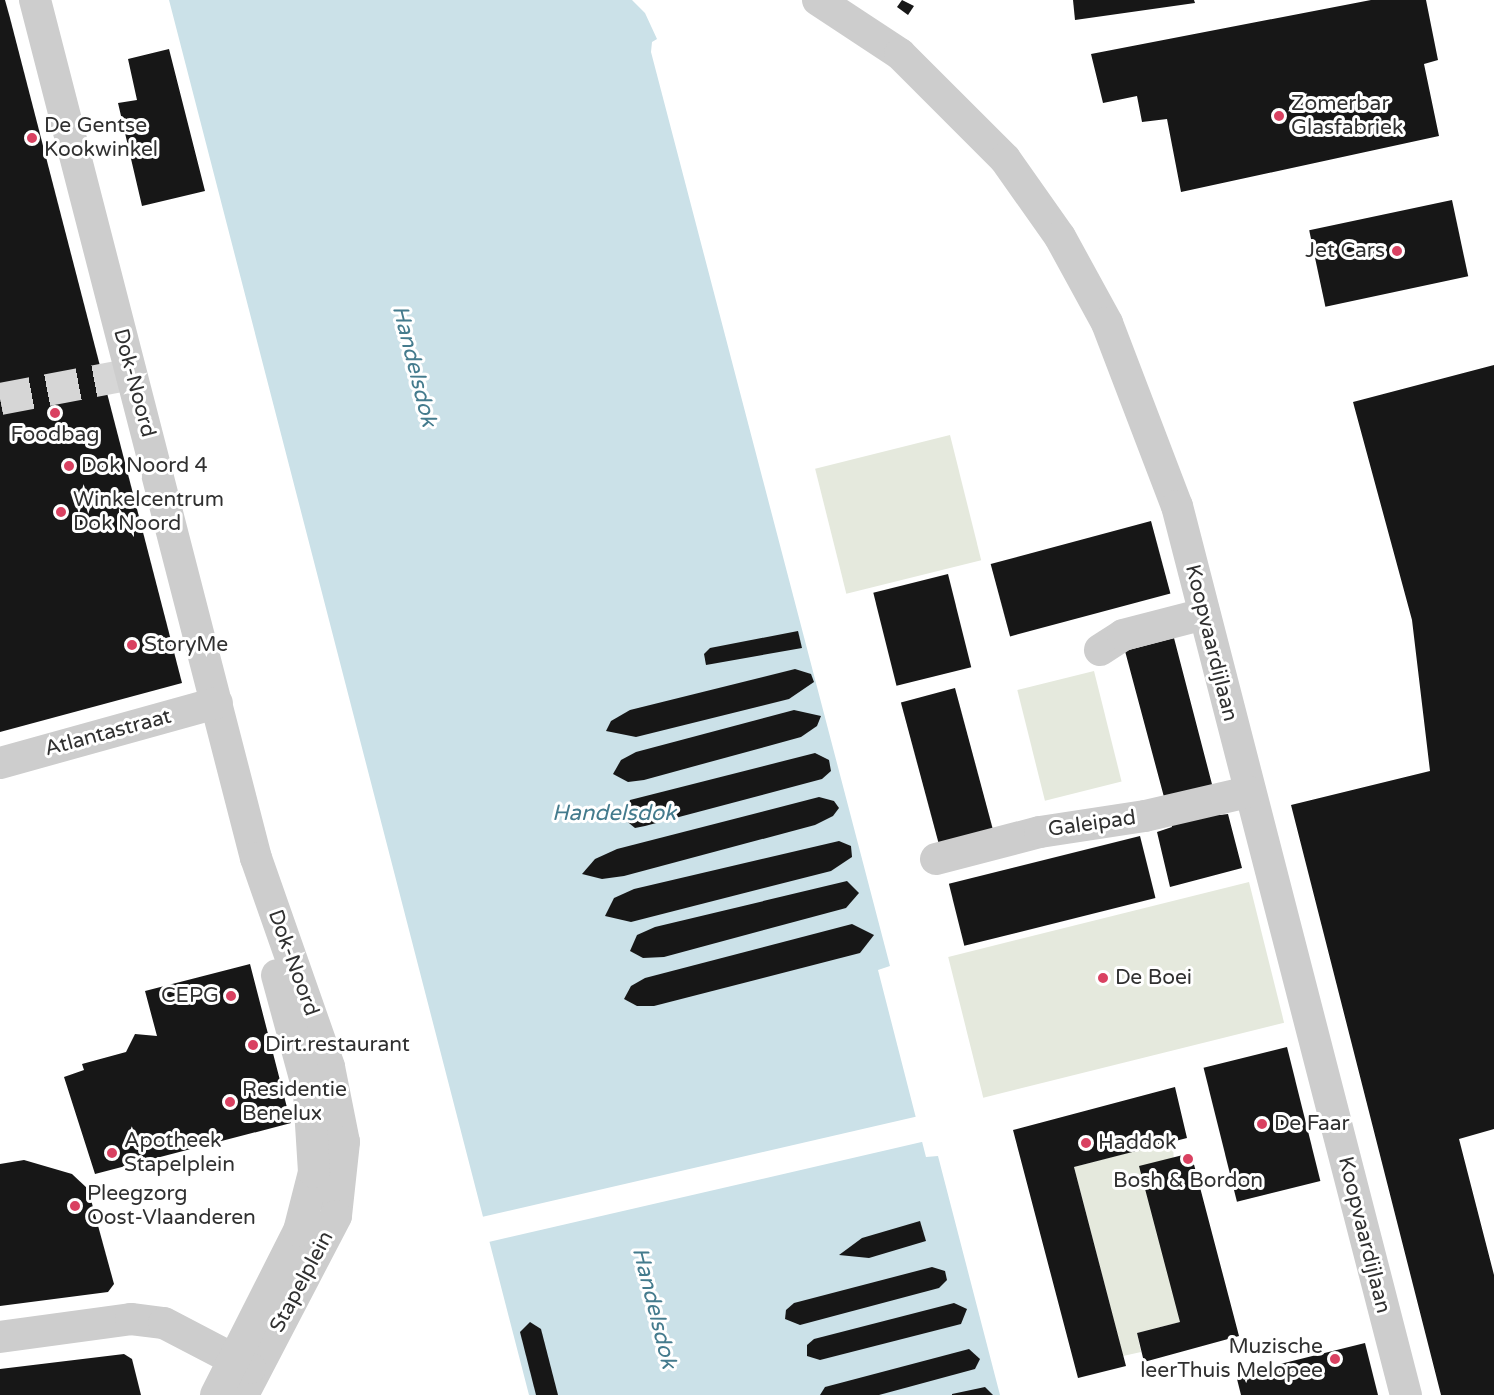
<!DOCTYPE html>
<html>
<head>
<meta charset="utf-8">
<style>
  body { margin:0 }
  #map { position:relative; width:1494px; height:1395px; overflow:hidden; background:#fff; font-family:"Varela Round",sans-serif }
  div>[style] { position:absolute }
  .green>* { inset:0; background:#e5e9dd; transform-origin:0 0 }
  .water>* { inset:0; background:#cbe1e8 }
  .pier>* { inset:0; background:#fff; transform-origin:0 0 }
  .building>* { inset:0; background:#171717; transform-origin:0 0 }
  .street-tunnel>* { height:32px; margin-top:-16px; transform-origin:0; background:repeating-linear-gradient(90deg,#d6d6d6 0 32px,transparent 0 48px) }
  .street>* { height:32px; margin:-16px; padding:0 16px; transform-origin:16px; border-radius:16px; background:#cdcdcd }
  .dots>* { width:16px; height:16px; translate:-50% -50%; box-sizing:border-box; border:3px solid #fff; border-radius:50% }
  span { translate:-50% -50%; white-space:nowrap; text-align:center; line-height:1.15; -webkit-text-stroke:6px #fff; paint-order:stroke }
  .poi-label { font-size:21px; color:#303030 }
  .left { translate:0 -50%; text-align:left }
  .right { translate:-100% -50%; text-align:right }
  .street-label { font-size:21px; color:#303030 }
  .water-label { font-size:22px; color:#447b8d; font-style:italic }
</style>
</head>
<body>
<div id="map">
  <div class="green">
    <div style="left:950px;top:435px;width:129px;height:139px;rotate:76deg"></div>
    <div style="left:1094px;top:671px;width:114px;height:79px;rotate:76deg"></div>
    <div style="left:1249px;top:882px;width:145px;height:310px;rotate:76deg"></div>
    <div style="clip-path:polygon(1173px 1141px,1180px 1322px,1137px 1333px,1141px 1352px,1123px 1356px,1074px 1167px)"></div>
  </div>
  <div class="water">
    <div style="clip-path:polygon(169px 0,632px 0,645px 13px,657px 39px,652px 42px,651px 52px,890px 966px,878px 970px,926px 1157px,938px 1156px,1000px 1395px,529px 1395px)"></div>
  </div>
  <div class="pier">
    <div style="left:919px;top:1116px;width:26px;height:451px;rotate:77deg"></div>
  </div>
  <div class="building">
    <div style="clip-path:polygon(0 0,5px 0,10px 18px,182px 683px,0 732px)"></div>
    <div style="clip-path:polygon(902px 0,914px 6px,908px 15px,897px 7px)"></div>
    <div style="clip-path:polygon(1073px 0,1194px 0,1195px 3px,1075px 20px)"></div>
    <div style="clip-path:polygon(1371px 0,1426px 0,1438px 60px,1424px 64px,1439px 136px,1181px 192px,1167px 119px,1142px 122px,1137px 96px,1103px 103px,1091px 54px)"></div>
    <div style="clip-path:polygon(169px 49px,205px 191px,142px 206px,118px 103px,137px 100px,128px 59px)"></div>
    <div style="left:1452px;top:200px;width:78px;height:146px;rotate:78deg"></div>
    <div style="clip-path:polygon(1494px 365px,1494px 1129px,1459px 1139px,1494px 1275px,1494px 1395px,1441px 1395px,1291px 805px,1430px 771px,1412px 620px,1353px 402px)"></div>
    <div style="left:1151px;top:521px;width:75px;height:166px;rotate:75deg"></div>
    <div style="left:948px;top:574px;width:96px;height:77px;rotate:76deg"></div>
    <div style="clip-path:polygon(798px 631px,802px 648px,706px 665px,704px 654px,710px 648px)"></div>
    <div style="clip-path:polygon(1174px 638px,1220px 815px,1228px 814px,1242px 868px,1170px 887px,1157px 832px,1172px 827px,1125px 651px)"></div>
    <div style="clip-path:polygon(795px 669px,811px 674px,814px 682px,789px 699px,636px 737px,606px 731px,611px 721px,630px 710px)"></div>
    <div style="left:955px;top:688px;width:154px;height:56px;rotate:75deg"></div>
    <div style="clip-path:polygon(794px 710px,821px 716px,817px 726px,801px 737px,644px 780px,628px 782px,613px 774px,621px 760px,636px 752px)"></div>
    <div style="clip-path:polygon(815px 753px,829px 760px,831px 771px,822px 779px,645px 826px,635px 828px,624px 819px,630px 800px)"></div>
    <div style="clip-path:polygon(819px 797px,834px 801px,839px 808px,833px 816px,815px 825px,624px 876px,602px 879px,582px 874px,595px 859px,617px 849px)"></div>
    <div style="left:1140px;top:836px;width:64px;height:197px;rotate:76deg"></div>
    <div style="clip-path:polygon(839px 841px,851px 846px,852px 857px,831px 871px,631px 922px,605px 916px,614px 898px,634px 889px)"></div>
    <div style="clip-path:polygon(847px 881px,859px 893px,846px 908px,664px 957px,643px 958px,630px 951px,637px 935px,655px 927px)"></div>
    <div style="clip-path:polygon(852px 924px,874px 935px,860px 953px,654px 1006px,637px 1006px,624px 999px,631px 986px,645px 978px)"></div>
    <div style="clip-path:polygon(250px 964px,291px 1123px,95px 1174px,64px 1077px,84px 1070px,82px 1064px,126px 1052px,135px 1034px,157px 1036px,145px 991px)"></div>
    <div style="left:1287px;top:1047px;width:138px;height:86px;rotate:76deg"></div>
    <div style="clip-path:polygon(1175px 1087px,1187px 1138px,1074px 1167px,1126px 1366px,1078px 1378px,1013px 1130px)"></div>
    <div style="clip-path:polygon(1191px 1153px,1239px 1336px,1144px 1362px,1137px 1333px,1180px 1322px,1139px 1166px)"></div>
    <div style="clip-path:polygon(24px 1160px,72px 1174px,88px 1189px,114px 1284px,108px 1292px,0 1306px,0 1164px)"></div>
    <div style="clip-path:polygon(920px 1221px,926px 1241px,869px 1258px,839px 1255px,862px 1238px)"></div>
    <div style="clip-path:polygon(932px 1267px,945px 1271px,947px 1280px,939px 1288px,800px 1325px,785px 1319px,786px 1310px,794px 1303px)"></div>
    <div style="clip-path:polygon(954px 1303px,967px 1309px,961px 1324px,820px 1360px,807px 1356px,807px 1345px,814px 1339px)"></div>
    <div style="clip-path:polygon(530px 1322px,541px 1329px,558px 1395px,536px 1395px,520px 1332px)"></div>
    <div style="clip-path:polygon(1365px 1343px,1378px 1395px,1241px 1395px,1236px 1375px)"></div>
    <div style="clip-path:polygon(969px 1349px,980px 1359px,975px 1369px,879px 1395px,820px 1395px,825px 1387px)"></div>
    <div style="clip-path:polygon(124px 1354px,132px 1359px,141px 1395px,0 1395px,0 1369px)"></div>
    <div style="clip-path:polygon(985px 1387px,993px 1395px,952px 1395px,952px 1394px)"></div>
  </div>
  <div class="street-tunnel">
    <div style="left:0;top:399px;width:134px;rotate:-10.7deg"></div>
  </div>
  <div class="street">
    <div style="left:35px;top:0;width:886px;rotate:75.56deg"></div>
    <div style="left:256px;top:858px;width:221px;rotate:70.7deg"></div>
    <div style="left:329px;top:1067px;width:76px;rotate:78.7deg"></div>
    <div style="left:344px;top:1142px;width:74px;rotate:96.2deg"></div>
    <div style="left:336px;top:1216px;width:202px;rotate:117.5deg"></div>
    <div style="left:818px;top:0;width:98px;rotate:33.4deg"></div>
    <div style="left:900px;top:54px;width:148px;rotate:45deg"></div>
    <div style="left:1005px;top:159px;width:95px;rotate:54.8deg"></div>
    <div style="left:1060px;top:237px;width:98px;rotate:61.3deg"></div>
    <div style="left:1107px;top:323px;width:196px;rotate:69.1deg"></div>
    <div style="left:1177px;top:506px;width:918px;rotate:75.56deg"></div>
    <div style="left:1100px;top:650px;width:27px;rotate:-33deg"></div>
    <div style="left:1123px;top:635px;width:84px;rotate:-14.5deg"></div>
    <div style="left:0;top:763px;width:225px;rotate:-15.5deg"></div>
    <div style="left:936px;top:859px;width:107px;rotate:-14.6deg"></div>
    <div style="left:1040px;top:832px;width:106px;rotate:-8.7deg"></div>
    <div style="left:1145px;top:816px;width:106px;rotate:-13.1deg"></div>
    <div style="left:0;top:1337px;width:132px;rotate:-7.8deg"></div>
    <div style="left:131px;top:1319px;width:33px;rotate:7deg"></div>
    <div style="left:164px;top:1323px;width:97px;rotate:27.6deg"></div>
    <div style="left:216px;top:1395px;width:184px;rotate:-63.2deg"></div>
    <div style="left:299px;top:1231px;width:61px;rotate:-75.7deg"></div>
    <div style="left:314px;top:1172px;width:79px;rotate:-93.6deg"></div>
    <div style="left:309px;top:1093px;width:122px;rotate:-105.2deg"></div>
  </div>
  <div class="dots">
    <div style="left:1279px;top:116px;background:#d94161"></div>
    <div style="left:32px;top:138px;background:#d94161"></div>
    <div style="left:1397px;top:251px;background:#d94161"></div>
    <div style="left:55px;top:413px;background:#d94161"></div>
    <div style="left:69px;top:466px;background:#d94161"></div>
    <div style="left:61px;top:512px;background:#d94161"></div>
    <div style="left:132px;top:645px;background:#d94161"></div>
    <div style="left:1103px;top:978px;background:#d94161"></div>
    <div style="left:231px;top:996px;background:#d94161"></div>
    <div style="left:253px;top:1045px;background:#d94161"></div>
    <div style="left:230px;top:1102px;background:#d94161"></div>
    <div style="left:1262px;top:1124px;background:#d94161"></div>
    <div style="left:1086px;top:1143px;background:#d94161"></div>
    <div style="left:112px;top:1153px;background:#d94161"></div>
    <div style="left:1188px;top:1159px;background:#d94161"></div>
    <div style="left:75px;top:1206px;background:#d94161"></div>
    <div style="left:1335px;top:1359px;background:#d94161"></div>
  </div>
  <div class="poi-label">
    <span class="left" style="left:1291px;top:116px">Zomerbar<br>Glasfabriek</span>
    <span class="left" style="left:44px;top:138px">De Gentse<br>Kookwinkel</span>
    <span class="right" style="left:1385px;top:251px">Jet Cars</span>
    <span style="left:55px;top:435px">Foodbag</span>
    <span class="left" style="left:81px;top:466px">Dok Noord 4</span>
    <span class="left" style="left:73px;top:512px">Winkelcentrum<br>Dok Noord</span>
    <span class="left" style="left:144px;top:645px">StoryMe</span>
    <span class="left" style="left:1115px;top:978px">De Boei</span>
    <span class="right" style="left:219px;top:996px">CEPG</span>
    <span class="left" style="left:265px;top:1045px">Dirt.restaurant</span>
    <span class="left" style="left:242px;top:1102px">Residentie<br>Benelux</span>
    <span class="left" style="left:1274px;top:1124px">De Faar</span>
    <span class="left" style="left:124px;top:1153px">Apotheek<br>Stapelplein</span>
    <span class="left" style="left:1098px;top:1143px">Haddok</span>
    <span style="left:1188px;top:1181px">Bosh &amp; Bordon</span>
    <span class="left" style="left:87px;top:1206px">Pleegzorg<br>Oost-Vlaanderen</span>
    <span class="right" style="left:1323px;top:1359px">Muzische<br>leerThuis Melopee</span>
  </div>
  <div class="street-label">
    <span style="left:134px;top:383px;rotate:75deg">Dok-Noord</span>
    <span style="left:1211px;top:643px;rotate:76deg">Koopvaardijlaan</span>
    <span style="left:108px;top:733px;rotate:-15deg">Atlantastraat</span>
    <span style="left:1092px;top:824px;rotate:-8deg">Galeipad</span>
    <span style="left:293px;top:963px;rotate:70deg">Dok-Noord</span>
    <span style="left:1364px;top:1235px;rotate:76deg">Koopvaardijlaan</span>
    <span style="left:302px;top:1282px;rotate:-62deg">Stapelplein</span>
  </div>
  <div class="water-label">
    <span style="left:414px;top:366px;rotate:76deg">Handelsdok</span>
    <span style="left:614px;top:814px">Handelsdok</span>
    <span style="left:654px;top:1308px;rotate:76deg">Handelsdok</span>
  </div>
</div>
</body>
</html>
